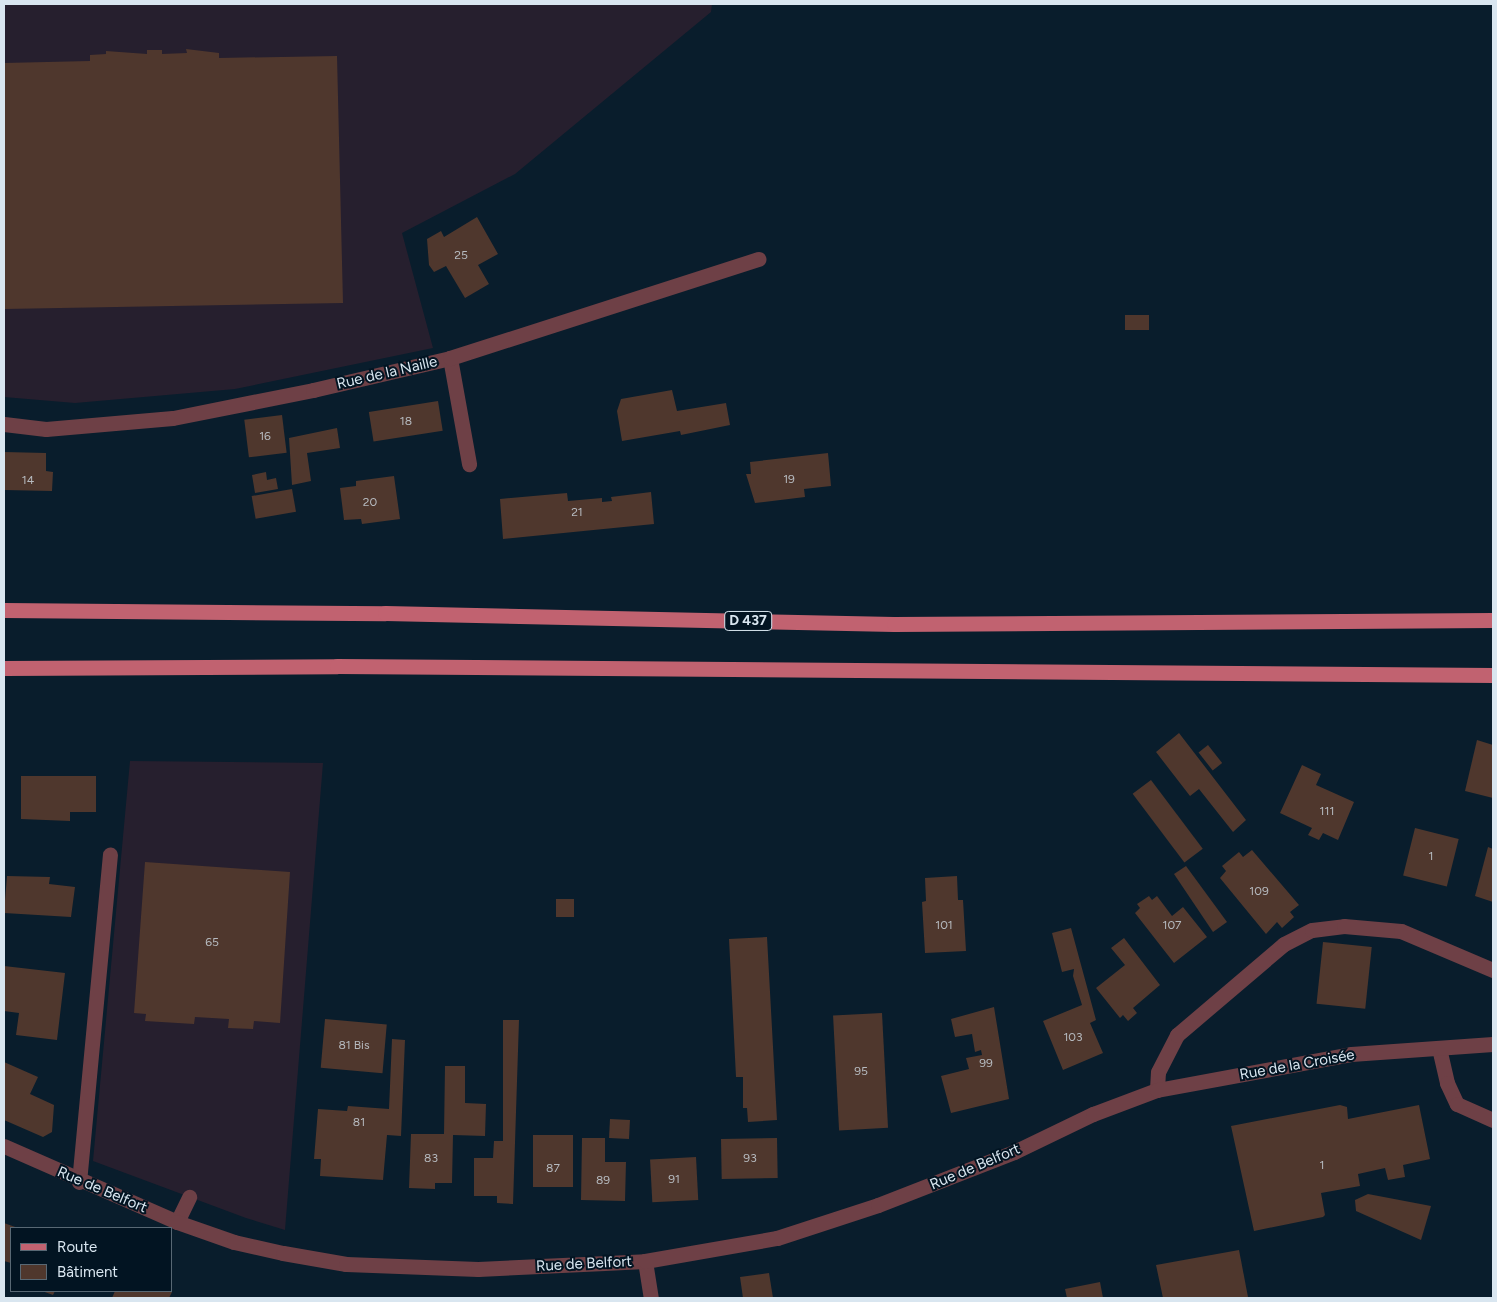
<!DOCTYPE html>
<html>
<head>
<meta charset="utf-8">
<style>
  body { margin:0 }
  #map { position:relative; width:1497px; height:1302px; overflow:hidden; background:#091d2c; font-family:Figtree,sans-serif }
  div>[style] { position:absolute }
  .commercial>* { inset:0; background:#261f2e }
  .building>* { inset:0; background:#4f372d; transform-origin:0 0 }
  .service>* { height:15px; margin:-7.5px; padding:0 7.5px; transform-origin:7.5px; border-radius:7.5px; background:#6e4046 }
  .minor>* { height:15px; margin:-7.5px; padding:0 7.5px; transform-origin:7.5px; border-radius:7.5px; background:#6e4046 }
  .primary>* { height:15px; margin:-7.5px; padding:0 7.5px; transform-origin:7.5px; border-radius:7.5px; background:#c16270 }
  span { translate:-50% -50%; white-space:nowrap; text-align:center; line-height:1.15; -webkit-text-stroke:4px #021422; paint-order:stroke }
  .number-label { font-size:12px; color:#b6babf }
  .number-label span { -webkit-text-stroke-width:0 }
  .shield-label span { padding:1px 4px; background:#021422; border:1px solid; border-radius:4px; -webkit-text-stroke-width:0 }
  .shield-label { font-size:14px; color:#d9e6f0; font-weight:700 }
  .street-label { font-size:15px; color:#d9e6f0 }
  .frame { position:absolute; inset:0; border:5px solid #d9e6f0; pointer-events:none }
  .legend { position:absolute; left:10px; top:1227px; width:162px; height:65px; box-sizing:border-box; background:#021422; border:1px solid #586874; margin:0; padding:6px 9px; list-style:none; font-size:15px; color:#d9e6f0 }
  .legend li { display:flex; align-items:center; gap:10px; height:25px }
  .legend b { width:25px; border:1px solid #586874 }
</style>
</head>
<body>
<div id="map">
  <div class="commercial">
    <div style="clip-path:polygon(4px 4px,712px 4px,711px 12px,515px 174px,402px 233px,433px 348px,235px 389px,75px 403px,4px 397px)"></div>
    <div style="clip-path:polygon(130px 761px,323px 763px,285px 1230px,246px 1218px,93px 1161px)"></div>
  </div>
  <div class="building">
    <div style="clip-path:polygon(186px 49px,219px 53px,219px 58px,337px 56px,343px 303px,4px 309px,4px 63px,90px 61px,90px 55px,106px 54px,106px 51px,147px 54px,147px 50px,162px 50px,162px 54px,187px 53px)"></div>
    <div style="clip-path:polygon(477px 217px,498px 254px,478px 265px,489px 284px,465px 298px,446px 266px,434px 272px,429px 265px,427px 239px,441px 231px,444px 237px)"></div>
    <div style="left:1149px;top:315px;width:15px;height:24px;rotate:90deg"></div>
    <div style="clip-path:polygon(672px 390px,677px 411px,726px 403px,730px 425px,681px 435px,680px 431px,622px 441px,617px 411px,621px 399px)"></div>
    <div style="left:438px;top:401px;width:30px;height:70px;rotate:81deg"></div>
    <div style="left:282px;top:415px;width:38px;height:38px;rotate:83deg"></div>
    <div style="clip-path:polygon(337px 428px,340px 448px,307px 453px,311px 481px,292px 485px,289px 438px)"></div>
    <div style="clip-path:polygon(4px 452px,46px 453px,46px 471px,53px 472px,52px 491px,4px 490px)"></div>
    <div style="clip-path:polygon(828px 453px,831px 486px,804px 489px,805px 497px,755px 503px,746px 474px,751px 474px,750px 462px)"></div>
    <div style="clip-path:polygon(266px 472px,267px 480px,276px 478px,278px 489px,255px 493px,252px 475px)"></div>
    <div style="clip-path:polygon(394px 476px,400px 519px,362px 524px,361px 519px,344px 520px,340px 488px,356px 486px,356px 481px)"></div>
    <div style="left:292px;top:489px;width:23px;height:41px;rotate:80deg"></div>
    <div style="clip-path:polygon(651px 492px,654px 524px,503px 539px,500px 499px,567px 493px,568px 501px,602px 498px,602px 502px,612px 501px,611px 497px)"></div>
    <div style="clip-path:polygon(1179px 733px,1246px 820px,1233px 832px,1199px 789px,1190px 796px,1156px 752px)"></div>
    <div style="clip-path:polygon(1477px 740px,1493px 745px,1493px 798px,1465px 791px)"></div>
    <div style="left:1208px;top:745px;width:23px;height:12px;rotate:52deg"></div>
    <div style="clip-path:polygon(1302px 765px,1321px 774px,1316px 785px,1354px 802px,1338px 840px,1323px 833px,1319px 840px,1308px 835px,1312px 828px,1280px 813px)"></div>
    <div style="clip-path:polygon(21px 776px,96px 776px,96px 812px,70px 812px,70px 821px,21px 819px)"></div>
    <div style="left:1151px;top:780px;width:86px;height:23px;rotate:53deg"></div>
    <div style="left:1415px;top:828px;width:45px;height:49px;rotate:14deg"></div>
    <div style="clip-path:polygon(1488px 847px,1493px 849px,1493px 902px,1475px 896px)"></div>
    <div style="clip-path:polygon(1252px 850px,1299px 905px,1290px 912px,1294px 917px,1282px 928px,1277px 922px,1266px 934px,1220px 878px,1226px 871px,1222px 866px,1239px 852px,1243px 857px)"></div>
    <div style="clip-path:polygon(145px 862px,290px 872px,280px 1023px,254px 1021px,253px 1029px,228px 1028px,229px 1019px,195px 1017px,194px 1024px,145px 1021px,146px 1014px,134px 1013px)"></div>
    <div style="clip-path:polygon(1186px 866px,1227px 922px,1213px 932px,1174px 874px)"></div>
    <div style="clip-path:polygon(7px 876px,50px 877px,49px 884px,75px 887px,71px 917px,4px 913px)"></div>
    <div style="clip-path:polygon(957px 876px,958px 900px,963px 900px,966px 951px,925px 953px,922px 902px,926px 901px,925px 878px)"></div>
    <div style="clip-path:polygon(1149px 896px,1152px 900px,1157px 896px,1172px 916px,1183px 907px,1207px 937px,1174px 963px,1135px 913px,1140px 908px,1137px 904px)"></div>
    <div style="left:556px;top:899px;width:18px;height:18px"></div>
    <div style="clip-path:polygon(1071px 928px,1096px 1020px,1090px 1023px,1103px 1053px,1063px 1070px,1043px 1021px,1082px 1005px,1073px 976px,1074px 969px,1062px 972px,1052px 933px)"></div>
    <div style="clip-path:polygon(767px 937px,777px 1120px,748px 1122px,747px 1108px,743px 1108px,743px 1077px,736px 1077px,729px 939px)"></div>
    <div style="clip-path:polygon(1124px 938px,1160px 985px,1133px 1008px,1137px 1013px,1128px 1021px,1123px 1015px,1120px 1018px,1096px 988px,1125px 965px,1111px 948px)"></div>
    <div style="left:1323px;top:942px;width:49px;height:62px;rotate:6deg"></div>
    <div style="clip-path:polygon(4px 966px,65px 973px,57px 1040px,16px 1035px,19px 1013px,4px 1011px)"></div>
    <div style="clip-path:polygon(994px 1007px,1009px 1099px,951px 1113px,941px 1076px,969px 1069px,966px 1058px,982px 1055px,981px 1050px,975px 1052px,972px 1034px,955px 1037px,951px 1019px)"></div>
    <div style="left:882px;top:1013px;width:115px;height:49px;rotate:87deg"></div>
    <div style="left:325px;top:1019px;width:62px;height:49px;rotate:5deg"></div>
    <div style="clip-path:polygon(503px 1020px,519px 1020px,513px 1204px,497px 1203px,497px 1196px,474px 1196px,474px 1158px,493px 1158px,494px 1141px,503px 1141px)"></div>
    <div style="clip-path:polygon(392px 1039px,405px 1040px,401px 1136px,387px 1135px,383px 1180px,320px 1176px,321px 1159px,314px 1159px,318px 1109px,347px 1111px,348px 1106px,389px 1109px)"></div>
    <div style="clip-path:polygon(4px 1062px,38px 1077px,30px 1094px,54px 1105px,52px 1132px,43px 1137px,4px 1120px)"></div>
    <div style="clip-path:polygon(445px 1066px,465px 1066px,465px 1103px,486px 1104px,485px 1136px,453px 1135px,452px 1183px,435px 1183px,435px 1189px,409px 1188px,411px 1134px,444px 1134px)"></div>
    <div style="clip-path:polygon(1340px 1105px,1347px 1107px,1348px 1119px,1419px 1105px,1430px 1159px,1403px 1165px,1405px 1177px,1388px 1180px,1385px 1168px,1358px 1174px,1360px 1186px,1321px 1193px,1325px 1215px,1323px 1217px,1254px 1231px,1231px 1126px)"></div>
    <div style="left:610px;top:1119px;width:20px;height:19px;rotate:3deg"></div>
    <div style="left:533px;top:1135px;width:40px;height:52px"></div>
    <div style="clip-path:polygon(582px 1138px,605px 1138px,605px 1162px,626px 1162px,625px 1201px,581px 1200px)"></div>
    <div style="left:777px;top:1138px;width:40px;height:56px;rotate:89deg"></div>
    <div style="left:696px;top:1157px;width:43px;height:46px;rotate:87deg"></div>
    <div style="clip-path:polygon(1368px 1194px,1431px 1206px,1421px 1240px,1356px 1211px,1355px 1200px)"></div>
    <div style="clip-path:polygon(4px 1223px,18px 1228px,11px 1228px,11px 1263px,4px 1261px)"></div>
    <div style="clip-path:polygon(1239px 1250px,1248px 1297px,1163px 1298px,1156px 1265px)"></div>
    <div style="clip-path:polygon(769px 1273px,773px 1298px,743px 1298px,740px 1277px)"></div>
    <div style="clip-path:polygon(1100px 1282px,1103px 1298px,1067px 1298px,1065px 1289px)"></div>
    <div style="clip-path:polygon(42px 1291px,55px 1291px,53px 1295px)"></div>
    <div style="clip-path:polygon(115px 1291px,168px 1291px,172px 1292px,169px 1298px,112px 1298px)"></div>
  </div>
  <div class="service">
    <div style="left:1439px;top:1048px;width:36px;rotate:77deg"></div>
    <div style="left:1447px;top:1083px;width:23px;rotate:65deg"></div>
    <div style="left:1457px;top:1104px;width:39px;rotate:24deg"></div>
    <div style="left:1157px;top:1090px;width:18px;rotate:-87deg"></div>
    <div style="left:1158px;top:1072px;width:42px;rotate:-62.8deg"></div>
    <div style="left:1177px;top:1035px;width:140px;rotate:-40.4deg"></div>
    <div style="left:1284px;top:944px;width:31px;rotate:-27deg"></div>
    <div style="left:1312px;top:930px;width:32px;rotate:-7deg"></div>
    <div style="left:1344px;top:926px;width:57px;rotate:5deg"></div>
    <div style="left:1401px;top:931px;width:100px;rotate:23deg"></div>
    <div style="left:79px;top:1182px;width:329px;rotate:-84.6deg"></div>
    <div style="left:177px;top:1222px;width:28px;rotate:-64deg"></div>
    <div style="left:645px;top:1261px;width:37px;rotate:81deg"></div>
  </div>
  <div class="minor">
    <div style="left:450px;top:358px;width:108px;rotate:79.8deg"></div>
    <div style="left:4px;top:424px;width:42px;rotate:6.8deg"></div>
    <div style="left:46px;top:429px;width:127px;rotate:-5deg"></div>
    <div style="left:173px;top:418px;width:143px;rotate:-11.3deg"></div>
    <div style="left:313px;top:390px;width:141px;rotate:-13.1deg"></div>
    <div style="left:450px;top:358px;width:324px;rotate:-17.8deg"></div>
    <div style="left:4px;top:1146px;width:189px;rotate:23.7deg"></div>
    <div style="left:177px;top:1222px;width:60px;rotate:19.3deg"></div>
    <div style="left:234px;top:1242px;width:50px;rotate:12.7deg"></div>
    <div style="left:283px;top:1253px;width:64px;rotate:9.9deg"></div>
    <div style="left:346px;top:1264px;width:132px;rotate:2.2deg"></div>
    <div style="left:478px;top:1269px;width:167px;rotate:-2.7deg"></div>
    <div style="left:645px;top:1261px;width:134px;rotate:-9.9deg"></div>
    <div style="left:777px;top:1238px;width:106px;rotate:-18.1deg"></div>
    <div style="left:878px;top:1205px;width:146px;rotate:-21.3deg"></div>
    <div style="left:1014px;top:1152px;width:88px;rotate:-25.7deg"></div>
    <div style="left:1093px;top:1114px;width:68px;rotate:-20.6deg"></div>
    <div style="left:1157px;top:1090px;width:197px;rotate:-10.5deg"></div>
    <div style="left:1351px;top:1054px;width:142px;rotate:-4deg"></div>
  </div>
  <div class="primary">
    <div style="left:4px;top:610px;width:381px;rotate:0.5deg"></div>
    <div style="left:385px;top:613px;width:509px;rotate:1.24deg"></div>
    <div style="left:894px;top:624px;width:599px;rotate:-0.38deg"></div>
    <div style="left:4px;top:668px;width:333px;rotate:-0.3deg"></div>
    <div style="left:337px;top:666px;width:1156px;rotate:0.45deg"></div>
  </div>
  <div class="number-label">
    <span style="left:461px;top:256px">25</span>
    <span style="left:406px;top:422px">18</span>
    <span style="left:265px;top:437px">16</span>
    <span style="left:789px;top:480px">19</span>
    <span style="left:28px;top:481px">14</span>
    <span style="left:370px;top:503px">20</span>
    <span style="left:577px;top:513px">21</span>
    <span style="left:1327px;top:812px">111</span>
    <span style="left:1431px;top:857px">1</span>
    <span style="left:1259px;top:892px">109</span>
    <span style="left:944px;top:926px">101</span>
    <span style="left:1172px;top:926px">107</span>
    <span style="left:212px;top:943px">65</span>
    <span style="left:1073px;top:1038px">103</span>
    <span style="left:354px;top:1046px">81 Bis</span>
    <span style="left:986px;top:1064px">99</span>
    <span style="left:861px;top:1072px">95</span>
    <span style="left:359px;top:1123px">81</span>
    <span style="left:431px;top:1159px">83</span>
    <span style="left:750px;top:1159px">93</span>
    <span style="left:1322px;top:1166px">1</span>
    <span style="left:553px;top:1169px">87</span>
    <span style="left:674px;top:1180px">91</span>
    <span style="left:603px;top:1181px">89</span>
  </div>
  <div class="shield-label">
    <span style="left:748px;top:621px">D 437</span>
  </div>
  <div class="street-label">
    <span style="left:387px;top:373px;rotate:-13deg">Rue de la Naille</span>
    <span style="left:1297px;top:1065px;rotate:-10deg">Rue de la Croisée</span>
    <span style="left:975px;top:1167px;rotate:-23deg">Rue de Belfort</span>
    <span style="left:102px;top:1190px;rotate:23deg">Rue de Belfort</span>
    <span style="left:584px;top:1264px;rotate:-3deg">Rue de Belfort</span>
  </div>
  <div class="frame"></div>
  <ul class="legend">
  <li><b style="height:6px;background:#c16270"></b>Route</li>
  <li><b style="height:14px;background:#4f372d"></b>Bâtiment</li>
  </ul>
</div>
</body>
</html>
